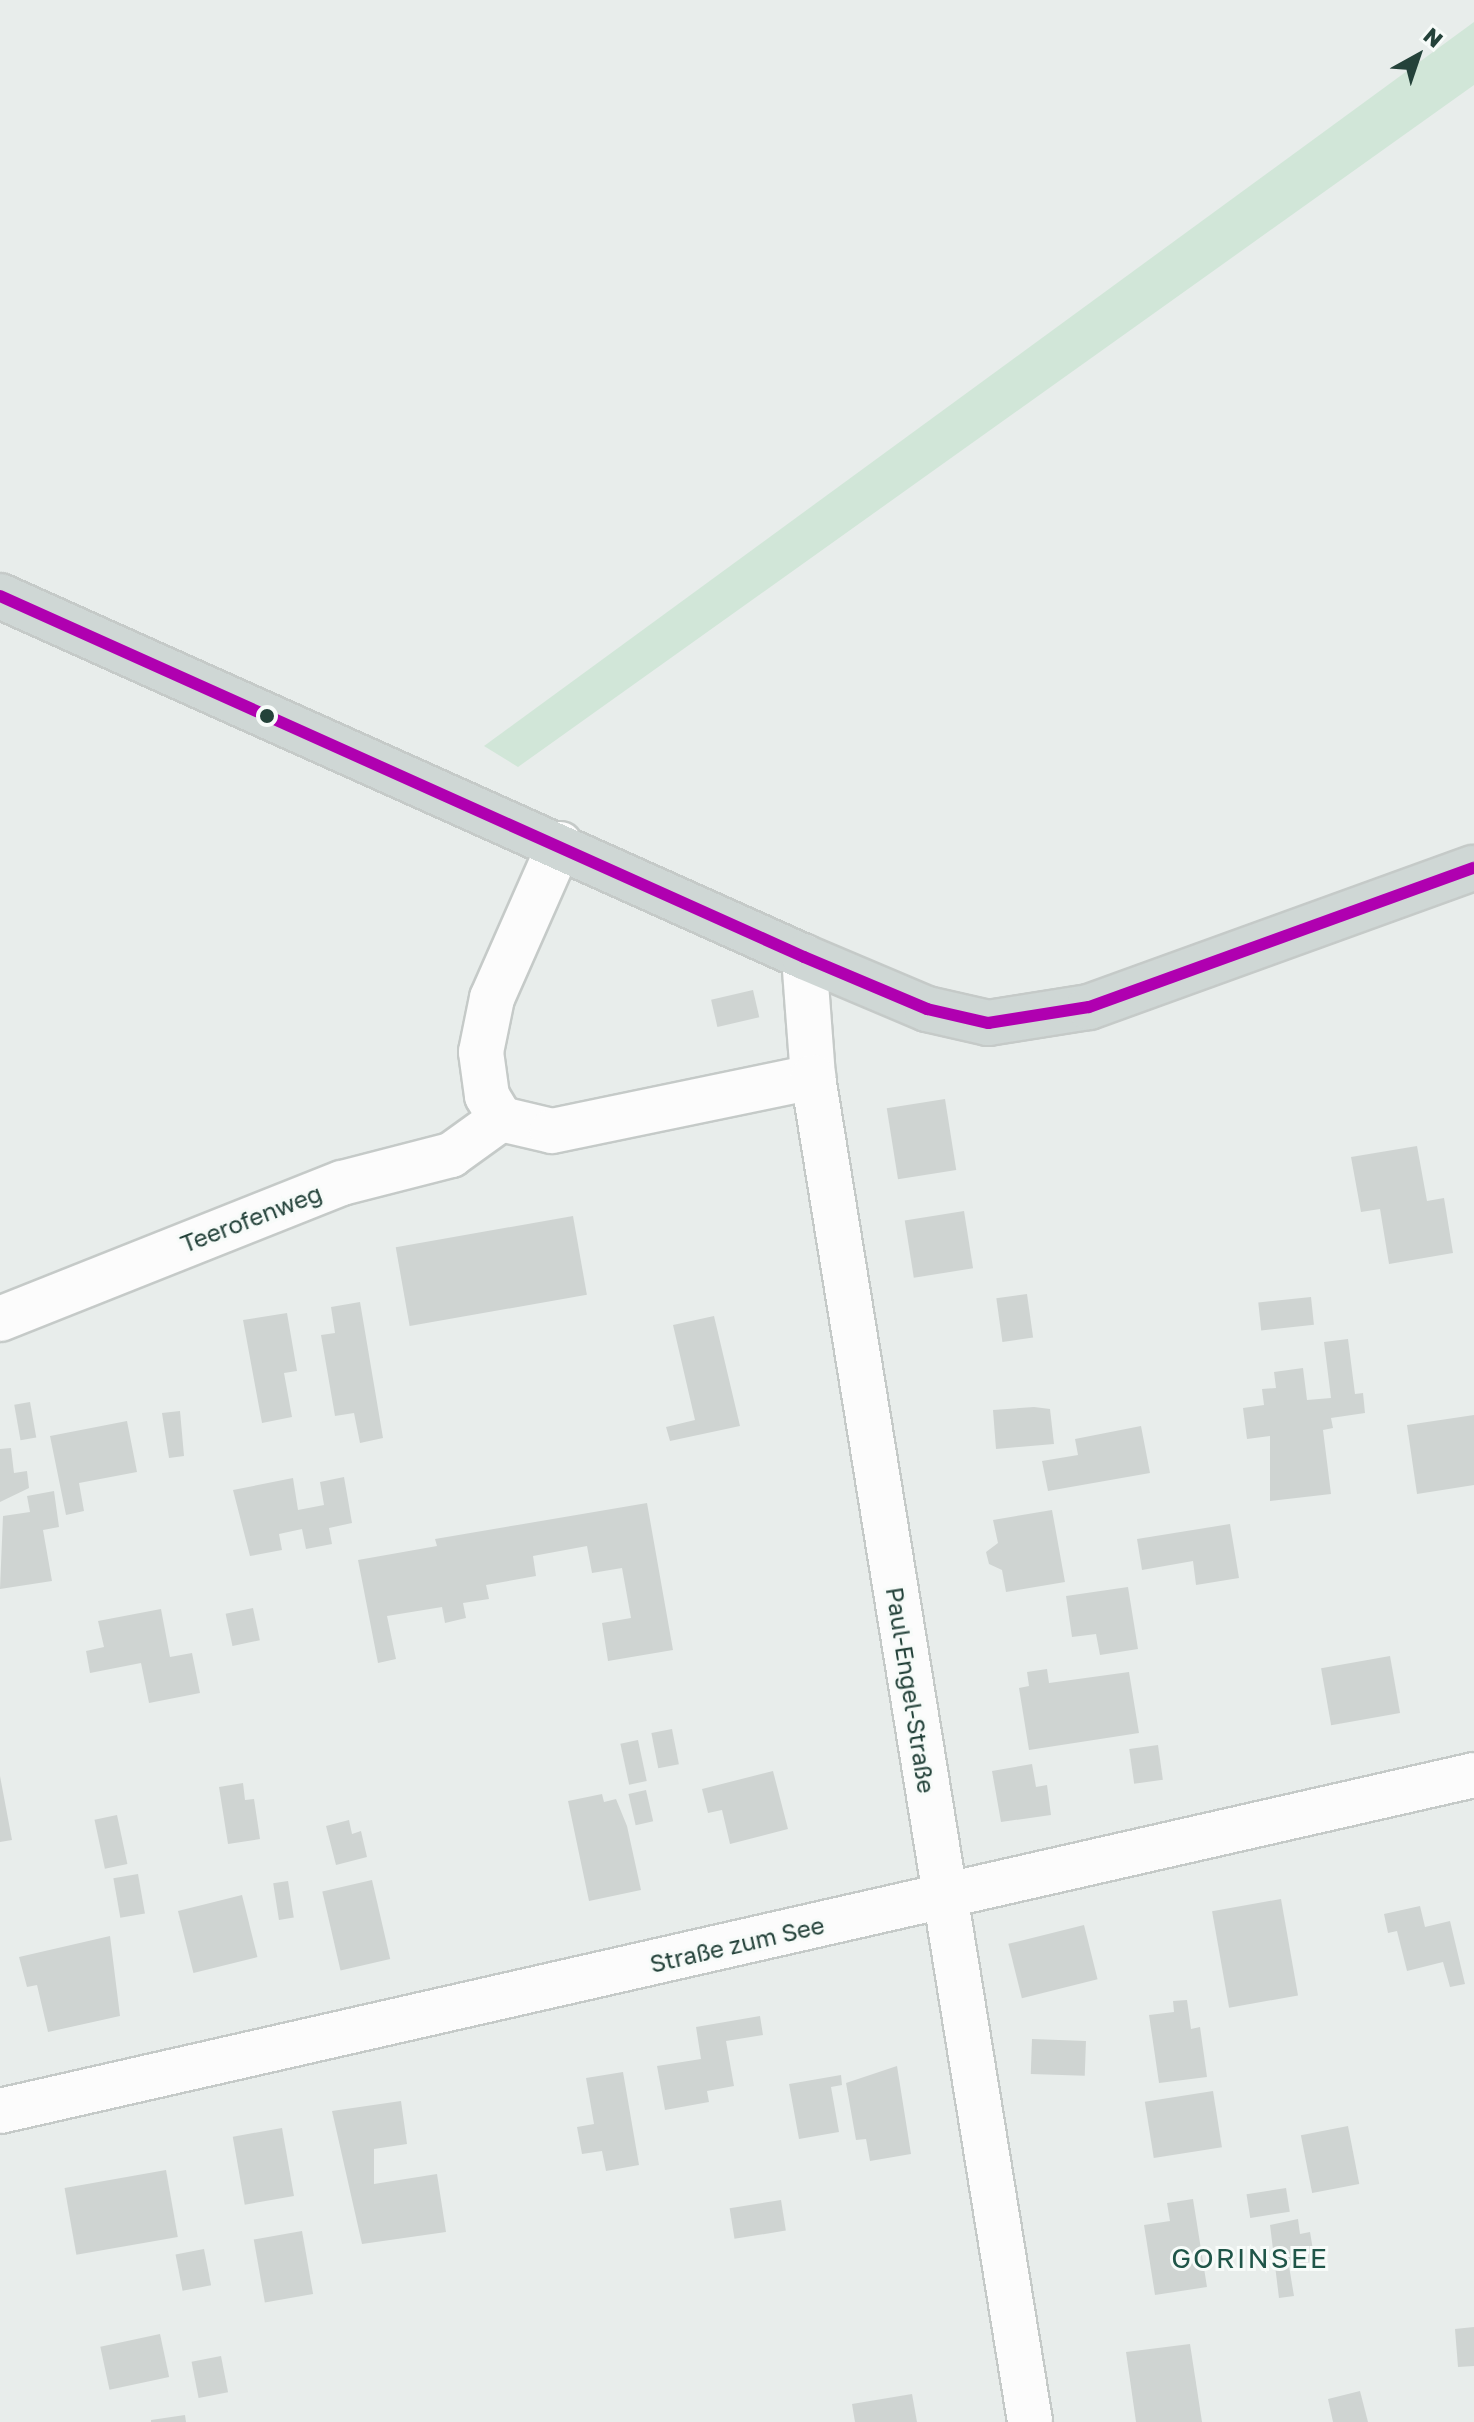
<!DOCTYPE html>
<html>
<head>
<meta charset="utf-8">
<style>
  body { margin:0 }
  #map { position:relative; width:1474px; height:2422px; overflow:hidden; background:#e8edeb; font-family:"Golos Text",sans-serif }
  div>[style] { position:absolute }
  .green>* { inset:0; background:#d1e6d8 }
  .building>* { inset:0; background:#cfd4d2; transform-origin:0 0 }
  .roads { filter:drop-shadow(2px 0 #c5cac8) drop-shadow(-2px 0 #c5cac8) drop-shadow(0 2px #c5cac8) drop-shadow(0 -2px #c5cac8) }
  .minor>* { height:44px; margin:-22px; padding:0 22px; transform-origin:22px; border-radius:22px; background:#fcfcfc }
  .major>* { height:44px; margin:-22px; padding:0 22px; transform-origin:22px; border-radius:22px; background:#cfd7d5 }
  .bus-1>* { height:12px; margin:-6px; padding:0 6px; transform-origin:6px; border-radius:6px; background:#b000b0 }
  .dots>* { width:22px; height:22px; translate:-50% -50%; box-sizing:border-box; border:4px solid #f7fbf9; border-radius:50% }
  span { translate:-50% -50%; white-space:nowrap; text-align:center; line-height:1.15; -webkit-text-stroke:6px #f7fbf9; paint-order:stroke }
  .street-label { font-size:24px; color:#24423a }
  .quarter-label { font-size:28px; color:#1f5548; letter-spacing:2px }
  .north { position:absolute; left:1378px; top:16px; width:80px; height:80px; -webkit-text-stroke:6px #f7fbf9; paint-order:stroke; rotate:40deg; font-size:22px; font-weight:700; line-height:32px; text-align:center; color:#24423a }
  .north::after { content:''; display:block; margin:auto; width:28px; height:36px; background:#24423a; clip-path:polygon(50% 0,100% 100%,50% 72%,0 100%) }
</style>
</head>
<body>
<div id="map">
  <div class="green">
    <div style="clip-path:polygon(1474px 22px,1474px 85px,518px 767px,484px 746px)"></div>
  </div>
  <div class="building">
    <div style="left:753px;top:990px;width:28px;height:43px;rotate:77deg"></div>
    <div style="left:945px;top:1099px;width:72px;height:59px;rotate:81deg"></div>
    <div style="clip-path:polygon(1417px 1146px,1427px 1201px,1444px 1198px,1453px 1253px,1389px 1264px,1380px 1209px,1361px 1212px,1351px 1157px)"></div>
    <div style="left:964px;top:1211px;width:58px;height:60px;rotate:81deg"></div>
    <div style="left:573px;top:1216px;width:80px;height:180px;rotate:80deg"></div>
    <div style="left:1027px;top:1294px;width:44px;height:31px;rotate:82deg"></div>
    <div style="left:1311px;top:1297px;width:28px;height:53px;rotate:84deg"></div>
    <div style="clip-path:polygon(360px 1302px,383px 1438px,360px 1443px,354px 1413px,335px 1416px,321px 1335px,335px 1333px,331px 1307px)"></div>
    <div style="clip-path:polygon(287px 1313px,297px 1371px,284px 1373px,292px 1417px,262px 1423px,243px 1320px)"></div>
    <div style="clip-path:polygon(714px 1316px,740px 1426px,670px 1441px,666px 1427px,695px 1420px,673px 1325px)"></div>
    <div style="clip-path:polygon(1348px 1339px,1355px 1394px,1363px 1393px,1365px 1413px,1331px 1418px,1333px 1428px,1323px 1430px,1331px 1494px,1270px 1501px,1270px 1436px,1247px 1439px,1243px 1408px,1264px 1405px,1262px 1389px,1276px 1388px,1274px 1372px,1303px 1368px,1307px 1400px,1331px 1398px,1324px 1342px)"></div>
    <div style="left:30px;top:1402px;width:36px;height:16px;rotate:80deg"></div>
    <div style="clip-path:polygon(1034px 1407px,1050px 1409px,1054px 1444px,996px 1449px,993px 1410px)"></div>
    <div style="clip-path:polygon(180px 1411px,184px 1456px,169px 1458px,162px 1413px)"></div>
    <div style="clip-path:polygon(1474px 1415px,1474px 1485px,1417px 1494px,1407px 1425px)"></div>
    <div style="clip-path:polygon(127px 1421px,137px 1472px,79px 1483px,84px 1511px,66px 1515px,50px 1436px)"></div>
    <div style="clip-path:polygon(1141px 1426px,1150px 1473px,1048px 1491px,1042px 1461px,1078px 1455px,1075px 1439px)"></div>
    <div style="clip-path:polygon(11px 1448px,14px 1473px,27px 1471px,29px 1488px,0 1502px,0 1449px)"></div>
    <div style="clip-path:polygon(344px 1477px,352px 1523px,329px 1528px,332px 1544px,306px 1549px,302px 1529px,279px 1534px,282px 1550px,250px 1556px,233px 1490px,293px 1478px,298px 1510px,324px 1505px,320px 1482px)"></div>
    <div style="clip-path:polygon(54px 1491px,59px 1527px,43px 1530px,52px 1581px,0 1589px,3px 1516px,30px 1512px,27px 1496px)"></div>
    <div style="clip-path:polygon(647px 1503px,673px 1650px,608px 1661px,602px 1623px,631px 1618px,622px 1568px,592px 1573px,587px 1546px,533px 1556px,536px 1576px,486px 1585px,489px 1599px,463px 1603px,466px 1618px,445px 1623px,442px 1607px,387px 1616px,396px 1659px,378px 1663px,358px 1560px,437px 1546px,435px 1539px)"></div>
    <div style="clip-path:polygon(1052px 1510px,1065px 1582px,1006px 1592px,1002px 1570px,989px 1564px,986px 1552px,998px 1543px,993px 1520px)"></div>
    <div style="clip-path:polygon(1230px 1524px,1239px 1578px,1196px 1585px,1193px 1561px,1142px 1570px,1137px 1539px)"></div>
    <div style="clip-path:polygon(1128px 1587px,1138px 1649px,1100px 1655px,1096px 1634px,1072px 1637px,1066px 1596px)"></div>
    <div style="left:253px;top:1608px;width:33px;height:28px;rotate:78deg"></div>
    <div style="clip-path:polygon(161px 1609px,170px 1657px,192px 1653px,200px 1693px,149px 1703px,141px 1663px,90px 1673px,86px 1651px,104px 1647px,98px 1621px)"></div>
    <div style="left:1390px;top:1656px;width:58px;height:70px;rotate:80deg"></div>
    <div style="clip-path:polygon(1047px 1669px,1049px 1683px,1129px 1672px,1139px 1733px,1029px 1750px,1019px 1688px,1029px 1686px,1027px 1672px)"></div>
    <div style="left:672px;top:1729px;width:36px;height:21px;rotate:79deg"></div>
    <div style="left:638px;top:1740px;width:42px;height:18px;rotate:78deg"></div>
    <div style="left:1158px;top:1745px;width:35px;height:29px;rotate:82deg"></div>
    <div style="clip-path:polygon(1032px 1764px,1036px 1787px,1047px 1785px,1051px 1815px,1001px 1822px,992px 1771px)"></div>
    <div style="clip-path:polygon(773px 1771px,788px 1829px,730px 1844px,722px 1810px,708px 1813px,702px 1789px)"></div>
    <div style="clip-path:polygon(0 1776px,12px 1840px,0 1842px)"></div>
    <div style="clip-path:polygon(243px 1783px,245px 1800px,254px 1799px,260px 1839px,228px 1844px,219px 1787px)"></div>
    <div style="left:646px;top:1790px;width:32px;height:18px;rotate:77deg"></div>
    <div style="clip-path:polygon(602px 1794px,604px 1802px,616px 1799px,627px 1826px,641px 1890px,589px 1901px,568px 1801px)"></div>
    <div style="left:117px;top:1815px;width:50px;height:23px;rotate:78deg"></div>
    <div style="clip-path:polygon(349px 1820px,352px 1834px,361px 1831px,367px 1857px,336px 1865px,326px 1826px)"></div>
    <div style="left:138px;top:1874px;width:40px;height:25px;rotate:80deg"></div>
    <div style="left:372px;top:1880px;width:81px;height:51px;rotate:77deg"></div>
    <div style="left:288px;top:1881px;width:37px;height:15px;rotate:81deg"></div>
    <div style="left:242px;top:1895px;width:64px;height:66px;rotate:76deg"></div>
    <div style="left:1281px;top:1899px;width:98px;height:70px;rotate:80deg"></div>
    <div style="clip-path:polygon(1420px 1906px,1425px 1927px,1450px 1921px,1465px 1984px,1450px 1987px,1443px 1962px,1407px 1971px,1397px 1931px,1388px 1933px,1384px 1914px)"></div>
    <div style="left:1084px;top:1925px;width:56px;height:78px;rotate:76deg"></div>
    <div style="clip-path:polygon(110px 1936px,120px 2016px,48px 2032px,37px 1985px,27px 1987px,19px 1957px)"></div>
    <div style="clip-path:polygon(1187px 2000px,1191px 2029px,1200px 2027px,1207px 2077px,1159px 2083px,1149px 2015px,1174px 2012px,1173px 2001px)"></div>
    <div style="clip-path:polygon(760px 2016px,763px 2035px,726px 2041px,734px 2086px,707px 2091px,709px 2102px,665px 2110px,657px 2066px,701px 2059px,696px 2027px)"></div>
    <div style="left:1032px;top:2039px;width:54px;height:35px;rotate:2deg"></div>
    <div style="clip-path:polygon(897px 2066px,911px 2154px,870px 2161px,866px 2139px,856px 2140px,846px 2083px)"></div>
    <div style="clip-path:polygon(623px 2072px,639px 2165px,606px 2171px,602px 2151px,582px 2154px,577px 2127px,594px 2124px,586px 2078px)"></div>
    <div style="clip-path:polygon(841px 2075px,842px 2085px,831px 2087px,839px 2132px,799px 2139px,789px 2084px)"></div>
    <div style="left:1213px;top:2091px;width:57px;height:69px;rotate:81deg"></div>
    <div style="clip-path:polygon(401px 2101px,407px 2144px,374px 2149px,374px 2184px,437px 2174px,446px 2232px,362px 2244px,332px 2111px)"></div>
    <div style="left:1348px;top:2126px;width:59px;height:48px;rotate:79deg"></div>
    <div style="left:282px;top:2128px;width:69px;height:50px;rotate:80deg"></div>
    <div style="left:166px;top:2170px;width:68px;height:103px;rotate:80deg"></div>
    <div style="left:1286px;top:2188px;width:24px;height:40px;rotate:81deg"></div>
    <div style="clip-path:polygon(1193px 2199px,1207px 2287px,1155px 2295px,1144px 2225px,1170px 2221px,1167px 2203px)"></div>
    <div style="left:781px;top:2200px;width:31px;height:52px;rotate:81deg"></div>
    <div style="clip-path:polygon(1298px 2219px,1300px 2234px,1310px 2232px,1315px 2262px,1289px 2266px,1294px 2296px,1279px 2298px,1270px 2225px)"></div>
    <div style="left:302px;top:2231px;width:64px;height:49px;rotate:80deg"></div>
    <div style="left:204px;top:2249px;width:37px;height:29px;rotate:79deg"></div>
    <div style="clip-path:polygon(1474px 2327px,1474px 2366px,1458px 2367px,1455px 2329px)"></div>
    <div style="left:160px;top:2334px;width:44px;height:61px;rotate:78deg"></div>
    <div style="clip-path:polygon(1190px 2344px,1202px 2422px,1136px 2422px,1126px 2352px)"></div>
    <div style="left:221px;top:2356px;width:37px;height:30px;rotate:79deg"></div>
    <div style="clip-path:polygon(1360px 2391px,1368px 2422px,1333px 2422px,1328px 2399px)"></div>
    <div style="clip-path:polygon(912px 2394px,917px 2422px,855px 2422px,852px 2404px)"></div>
    <div style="clip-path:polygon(185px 2415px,186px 2422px,151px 2422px,151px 2420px)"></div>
  </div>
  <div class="roads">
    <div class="minor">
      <div style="left:560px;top:844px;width:168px;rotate:113.8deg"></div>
      <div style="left:492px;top:998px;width:55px;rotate:101.5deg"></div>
      <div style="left:481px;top:1052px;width:44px;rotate:82.2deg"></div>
      <div style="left:487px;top:1096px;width:27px;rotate:59deg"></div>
      <div style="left:501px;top:1119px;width:52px;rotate:13.2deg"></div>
      <div style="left:552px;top:1131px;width:267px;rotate:-11.7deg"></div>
      <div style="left:804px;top:957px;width:120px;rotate:85.7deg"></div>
      <div style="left:813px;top:1077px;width:1362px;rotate:80.83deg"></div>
      <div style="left:0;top:1319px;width:368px;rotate:-21.7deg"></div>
      <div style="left:342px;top:1183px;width:113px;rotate:-14.4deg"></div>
      <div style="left:451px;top:1155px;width:62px;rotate:-35.8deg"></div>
      <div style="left:0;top:2111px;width:1512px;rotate:-12.84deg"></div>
    </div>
    <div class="major">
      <div style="left:0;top:596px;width:881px;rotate:24.18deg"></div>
      <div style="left:804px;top:957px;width:134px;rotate:22.9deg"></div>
      <div style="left:927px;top:1009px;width:63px;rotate:12.9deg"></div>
      <div style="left:988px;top:1023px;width:102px;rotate:-9deg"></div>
      <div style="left:1089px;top:1007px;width:409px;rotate:-19.9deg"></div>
    </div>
  </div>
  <div class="bus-1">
    <div style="left:0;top:596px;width:881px;rotate:24.18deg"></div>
    <div style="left:804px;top:957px;width:134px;rotate:22.9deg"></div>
    <div style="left:927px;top:1009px;width:63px;rotate:12.9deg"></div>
    <div style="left:988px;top:1023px;width:102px;rotate:-9deg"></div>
    <div style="left:1089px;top:1007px;width:409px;rotate:-19.9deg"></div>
  </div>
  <div class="dots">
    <div style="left:267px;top:716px;background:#24423a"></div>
  </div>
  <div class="street-label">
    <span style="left:251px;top:1218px;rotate:-21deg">Teerofenweg</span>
    <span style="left:911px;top:1690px;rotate:81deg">Paul-Engel-Straße</span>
    <span style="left:737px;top:1944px;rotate:-13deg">Straße zum See</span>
  </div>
  <div class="quarter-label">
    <span style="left:1250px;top:2258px">GORINSEE</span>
  </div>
  <div class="north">N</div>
</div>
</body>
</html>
